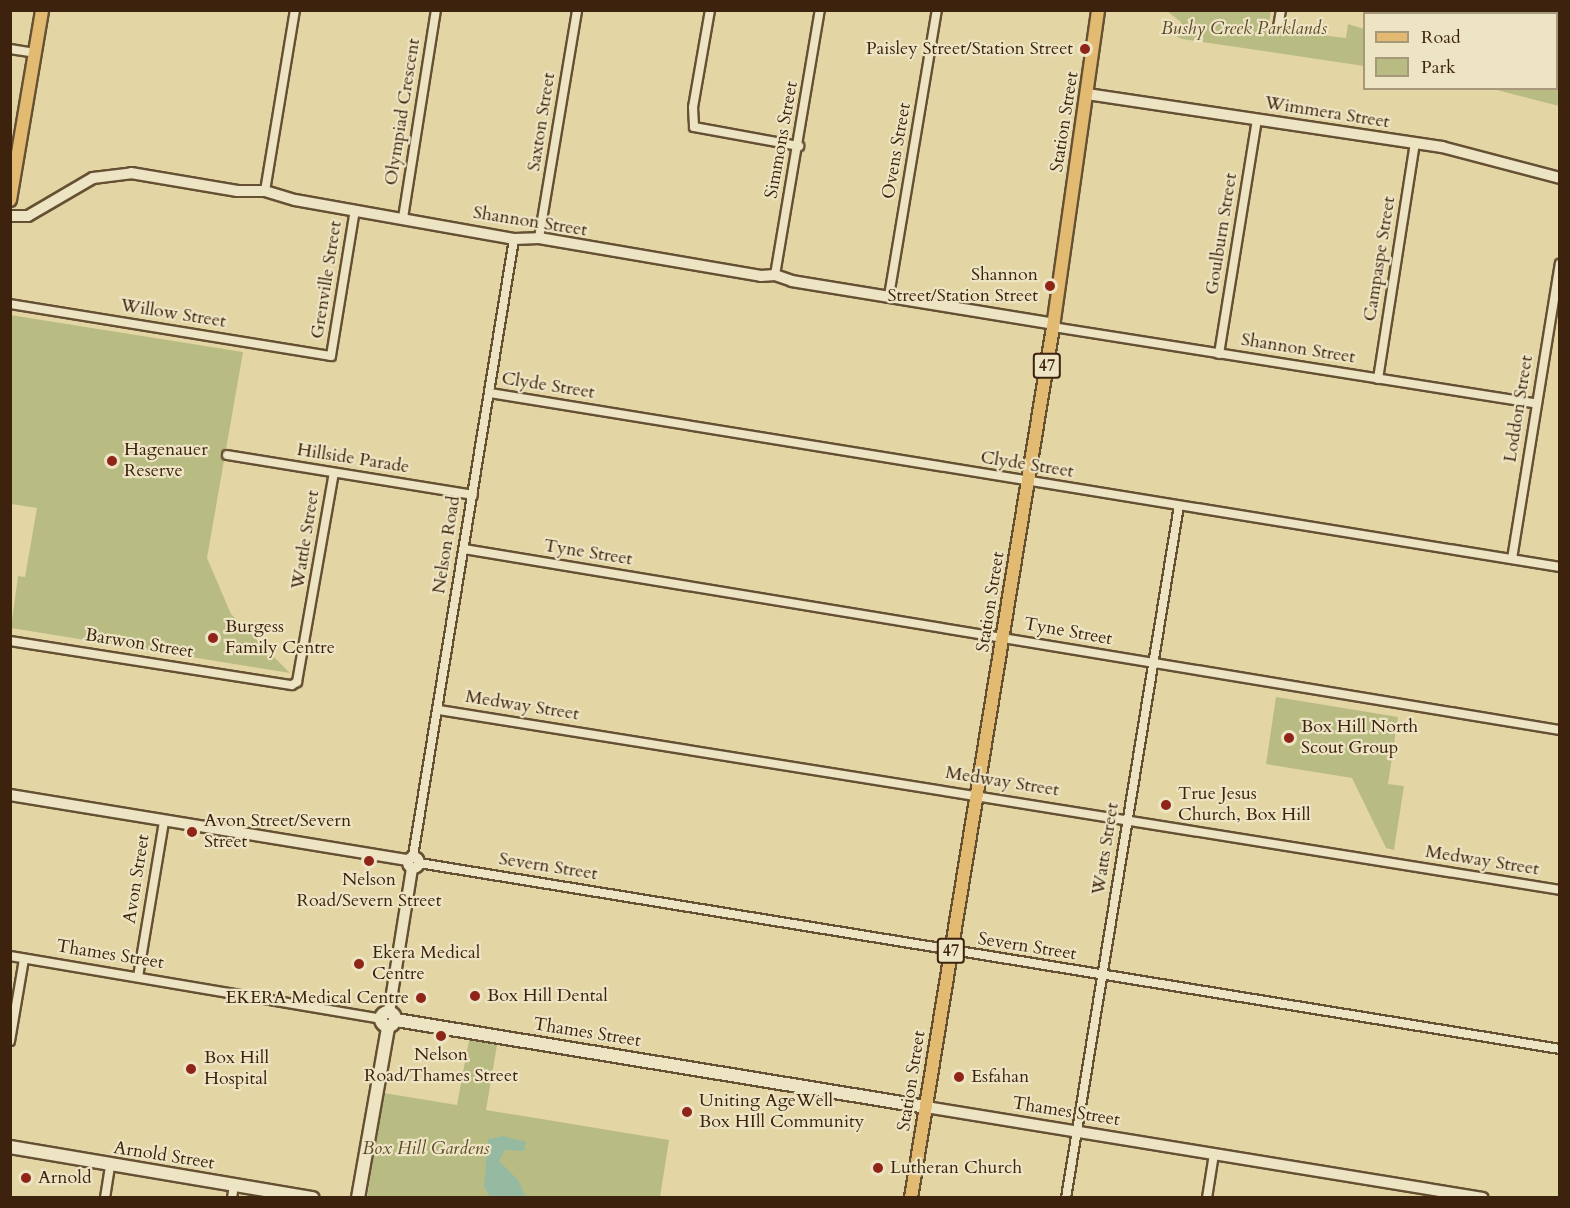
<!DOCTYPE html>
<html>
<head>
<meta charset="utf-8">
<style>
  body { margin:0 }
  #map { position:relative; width:1570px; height:1208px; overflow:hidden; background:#e3d5a4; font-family:Cardo,serif }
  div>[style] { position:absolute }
  .green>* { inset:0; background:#b9bc82 }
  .water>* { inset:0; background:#96b9a2 }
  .roads { filter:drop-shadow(2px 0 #665033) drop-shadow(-2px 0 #665033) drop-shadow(0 2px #665033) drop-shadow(0 -2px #665033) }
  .minor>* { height:8px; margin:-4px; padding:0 4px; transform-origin:4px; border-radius:4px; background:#ede4c4 }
  .tertiary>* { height:10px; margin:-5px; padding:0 5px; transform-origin:5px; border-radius:5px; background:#ede4c4 }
  .tertiary>.ring { margin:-5px; padding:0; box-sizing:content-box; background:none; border:10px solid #ede4c4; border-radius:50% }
  .secondary>* { height:12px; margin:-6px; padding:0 6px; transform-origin:6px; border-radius:6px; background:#ede4c4 }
  .secondary>.ring { margin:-6px; padding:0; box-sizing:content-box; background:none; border:12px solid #ede4c4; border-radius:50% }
  .primary>* { height:12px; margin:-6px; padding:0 6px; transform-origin:6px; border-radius:6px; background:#e2ba72 }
  .dots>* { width:16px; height:16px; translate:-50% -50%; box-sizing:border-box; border:3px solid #ede4c4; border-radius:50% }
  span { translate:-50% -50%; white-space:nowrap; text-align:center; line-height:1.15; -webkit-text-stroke:4.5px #ede4c4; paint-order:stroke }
  .shield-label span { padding:2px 4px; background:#ede4c4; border:2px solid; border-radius:4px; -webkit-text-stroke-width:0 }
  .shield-label { font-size:16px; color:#3d230d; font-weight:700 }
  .park-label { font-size:18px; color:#5c492a; font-style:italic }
  .poi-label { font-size:18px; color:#3d230d }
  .right { translate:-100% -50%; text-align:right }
  .left { translate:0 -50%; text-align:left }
  .street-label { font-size:18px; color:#3d230d }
  .frame { position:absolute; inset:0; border:12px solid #3d230d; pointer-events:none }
  .legend { position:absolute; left:1363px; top:12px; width:195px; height:78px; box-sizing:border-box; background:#ede4c4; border:2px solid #a7977b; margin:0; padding:8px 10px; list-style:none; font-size:18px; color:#3d230d }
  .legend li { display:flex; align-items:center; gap:12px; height:30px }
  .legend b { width:30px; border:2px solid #a7977b }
</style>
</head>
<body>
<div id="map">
  <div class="green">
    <div style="clip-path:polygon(1167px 11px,1271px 11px,1268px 29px,1346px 38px,1348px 24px,1364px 29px,1364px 66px,1182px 39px,1177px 37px,1181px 22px)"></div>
    <div style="clip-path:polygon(1557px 75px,1559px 106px,1493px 89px,1556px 88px)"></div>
    <div style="clip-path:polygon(10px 315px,243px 352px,207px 558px,231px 614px,290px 673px,11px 628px,18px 576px,25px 577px,37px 508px,11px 504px)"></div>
    <div style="clip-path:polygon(1276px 697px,1398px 717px,1388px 784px,1404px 786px,1394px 850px,1386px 848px,1352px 778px,1266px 764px)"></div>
    <div style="clip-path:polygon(469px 1040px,497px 1045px,486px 1110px,669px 1140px,660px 1197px,367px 1198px,381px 1110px,379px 1100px,384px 1093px,457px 1105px)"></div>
  </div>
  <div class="water">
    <div style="clip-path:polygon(503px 1136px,526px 1142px,524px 1151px,505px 1150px,499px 1161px,518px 1180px,526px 1197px,490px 1197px,484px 1187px,488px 1139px)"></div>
  </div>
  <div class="roads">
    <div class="minor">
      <div style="left:710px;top:10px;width:98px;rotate:99.9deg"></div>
      <div style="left:693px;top:107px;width:20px;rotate:87deg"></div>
      <div style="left:694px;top:127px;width:107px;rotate:10.3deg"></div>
      <div style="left:1542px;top:10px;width:10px;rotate:24deg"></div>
      <div style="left:1278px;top:27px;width:17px;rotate:-80deg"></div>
      <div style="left:10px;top:49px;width:25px;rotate:9deg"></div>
      <div style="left:265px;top:191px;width:183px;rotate:-80.6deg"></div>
      <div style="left:403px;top:218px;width:211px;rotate:-81deg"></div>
      <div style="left:539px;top:238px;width:231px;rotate:-80.5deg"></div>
      <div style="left:775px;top:275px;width:269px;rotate:-80.4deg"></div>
      <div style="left:889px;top:296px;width:290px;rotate:-80.5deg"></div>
      <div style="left:10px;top:304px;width:325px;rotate:9.2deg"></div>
      <div style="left:331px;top:356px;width:148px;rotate:-80.7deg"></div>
      <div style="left:1053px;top:327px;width:490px;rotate:9deg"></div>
      <div style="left:1219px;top:354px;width:238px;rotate:-80.8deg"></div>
      <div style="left:1378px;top:379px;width:238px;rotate:-81.1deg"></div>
      <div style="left:490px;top:393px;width:1084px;rotate:9.24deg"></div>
      <div style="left:227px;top:455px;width:249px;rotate:9.2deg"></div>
      <div style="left:464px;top:549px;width:1111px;rotate:9.38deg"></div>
      <div style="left:1512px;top:559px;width:299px;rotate:-80.8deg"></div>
      <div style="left:10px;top:641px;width:285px;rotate:8.9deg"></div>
      <div style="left:292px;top:685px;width:6px;rotate:-31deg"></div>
      <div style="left:297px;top:682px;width:212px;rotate:-80deg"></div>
      <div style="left:439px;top:710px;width:1135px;rotate:9.12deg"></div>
      <div style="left:413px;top:856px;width:625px;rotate:-80.7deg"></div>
      <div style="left:419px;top:863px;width:1156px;rotate:9.26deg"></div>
      <div style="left:10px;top:956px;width:376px;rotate:9.6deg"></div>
      <div style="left:138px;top:977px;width:158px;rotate:-80.5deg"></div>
      <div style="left:10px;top:1041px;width:83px;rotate:-80.3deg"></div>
      <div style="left:105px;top:1198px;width:33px;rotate:-81deg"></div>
      <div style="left:232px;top:1198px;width:13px;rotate:-81deg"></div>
      <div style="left:1066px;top:1198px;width:701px;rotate:-80.73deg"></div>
      <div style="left:1207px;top:1198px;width:45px;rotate:-81deg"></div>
    </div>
    <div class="tertiary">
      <div style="left:1087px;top:94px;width:359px;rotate:8.5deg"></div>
      <div style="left:1442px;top:147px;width:122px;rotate:14.7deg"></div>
      <div style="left:10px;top:216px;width:18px"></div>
      <div style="left:28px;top:216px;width:75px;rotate:-30.3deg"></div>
      <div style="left:93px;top:178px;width:38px;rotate:-7deg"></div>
      <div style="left:131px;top:173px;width:108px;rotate:9.6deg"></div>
      <div style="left:237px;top:191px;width:28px"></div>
      <div style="left:265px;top:191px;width:31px;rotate:17deg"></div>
      <div style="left:295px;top:200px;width:222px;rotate:10.1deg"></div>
      <div style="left:514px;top:239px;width:25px;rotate:-2deg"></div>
      <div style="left:539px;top:238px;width:225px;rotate:9.7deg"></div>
      <div style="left:761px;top:276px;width:14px;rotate:-4deg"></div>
      <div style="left:775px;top:275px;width:18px;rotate:19deg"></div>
      <div style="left:792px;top:281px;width:266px;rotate:9.3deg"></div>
      <div style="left:10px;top:795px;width:403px;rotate:9.3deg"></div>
      <div class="ring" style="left:407.5px;top:856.5px;width:1px;height:1px"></div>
      <div style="left:389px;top:1012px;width:146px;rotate:-80.9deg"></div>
      <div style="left:926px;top:1107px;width:564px;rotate:9.28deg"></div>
    </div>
    <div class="secondary">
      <div class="ring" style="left:381px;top:1012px;width:2px;height:2px"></div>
      <div style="left:396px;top:1020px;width:537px;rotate:9.32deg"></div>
      <div style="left:10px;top:1147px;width:307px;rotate:9.6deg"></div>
      <div style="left:358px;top:1198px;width:174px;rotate:-80deg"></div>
    </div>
    <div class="primary">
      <div style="left:10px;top:200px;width:193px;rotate:-80.4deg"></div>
      <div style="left:911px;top:1198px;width:882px;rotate:-80.74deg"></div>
      <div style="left:1053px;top:327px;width:320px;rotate:-81.9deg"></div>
    </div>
  </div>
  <div class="dots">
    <div style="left:1085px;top:49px;background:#8f2418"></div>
    <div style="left:1050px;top:286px;background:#8f2418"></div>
    <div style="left:112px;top:461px;background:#8f2418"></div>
    <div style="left:213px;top:638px;background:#8f2418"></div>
    <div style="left:1289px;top:738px;background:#8f2418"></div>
    <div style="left:1166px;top:805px;background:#8f2418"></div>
    <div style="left:192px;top:832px;background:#8f2418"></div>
    <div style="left:369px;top:861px;background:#8f2418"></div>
    <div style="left:359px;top:964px;background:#8f2418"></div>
    <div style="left:475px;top:996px;background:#8f2418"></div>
    <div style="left:421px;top:998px;background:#8f2418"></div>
    <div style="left:441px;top:1036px;background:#8f2418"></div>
    <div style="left:191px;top:1069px;background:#8f2418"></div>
    <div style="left:959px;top:1077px;background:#8f2418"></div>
    <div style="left:687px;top:1112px;background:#8f2418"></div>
    <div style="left:878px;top:1168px;background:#8f2418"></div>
    <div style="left:26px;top:1178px;background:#8f2418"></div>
  </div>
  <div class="shield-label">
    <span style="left:1047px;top:366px">47</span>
    <span style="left:951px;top:951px">47</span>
  </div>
  <div class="park-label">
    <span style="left:1244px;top:29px">Bushy Creek Parklands</span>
    <span style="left:426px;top:1149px">Box Hill Gardens</span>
  </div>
  <div class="poi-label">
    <span class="right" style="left:1073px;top:49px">Paisley Street/Station Street</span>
    <span class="right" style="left:1038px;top:286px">Shannon<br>Street/Station Street</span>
    <span class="left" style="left:124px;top:461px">Hagenauer<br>Reserve</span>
    <span class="left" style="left:225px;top:638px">Burgess<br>Family Centre</span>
    <span class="left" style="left:1301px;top:738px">Box Hill North<br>Scout Group</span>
    <span class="left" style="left:1178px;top:805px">True Jesus<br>Church, Box Hill</span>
    <span class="left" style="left:204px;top:832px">Avon Street/Severn<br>Street</span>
    <span style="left:369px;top:891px">Nelson<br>Road/Severn Street</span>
    <span class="left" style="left:372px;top:964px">Ekera Medical<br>Centre</span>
    <span class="left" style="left:487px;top:996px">Box Hill Dental</span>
    <span class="right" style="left:409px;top:998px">EKERA Medical Centre</span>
    <span style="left:441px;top:1066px">Nelson<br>Road/Thames Street</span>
    <span class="left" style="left:204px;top:1069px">Box Hill<br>Hospital</span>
    <span class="left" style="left:971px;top:1077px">Esfahan</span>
    <span class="left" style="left:699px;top:1112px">Uniting AgeWell<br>Box HIll Community</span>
    <span class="left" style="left:890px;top:1168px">Lutheran Church</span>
    <span class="left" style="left:38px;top:1178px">Arnold</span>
  </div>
  <div class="street-label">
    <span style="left:403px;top:112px;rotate:-81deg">Olympiad Crescent</span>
    <span style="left:1327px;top:113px;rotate:9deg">Wimmera Street</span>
    <span style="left:542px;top:122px;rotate:-81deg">Saxton Street</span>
    <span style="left:1065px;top:122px;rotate:-81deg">Station Street</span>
    <span style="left:782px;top:140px;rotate:-80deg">Simmons Street</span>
    <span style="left:897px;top:151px;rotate:-80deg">Ovens Street</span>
    <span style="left:530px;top:222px;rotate:9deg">Shannon Street</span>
    <span style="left:1222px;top:234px;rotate:-81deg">Goulburn Street</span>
    <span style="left:1380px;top:259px;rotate:-81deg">Campaspe Street</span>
    <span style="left:327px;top:280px;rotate:-81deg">Grenville Street</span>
    <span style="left:173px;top:314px;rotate:9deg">Willow Street</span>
    <span style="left:1298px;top:349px;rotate:9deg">Shannon Street</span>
    <span style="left:548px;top:386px;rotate:9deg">Clyde Street</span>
    <span style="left:1519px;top:409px;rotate:-81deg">Loddon Street</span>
    <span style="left:353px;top:459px;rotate:9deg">Hillside Parade</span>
    <span style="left:1027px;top:465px;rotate:9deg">Clyde Street</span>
    <span style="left:306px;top:540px;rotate:-81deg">Wattle Street</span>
    <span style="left:447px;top:545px;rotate:-81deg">Nelson Road</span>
    <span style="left:588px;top:553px;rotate:9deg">Tyne Street</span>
    <span style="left:991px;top:602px;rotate:-81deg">Station Street</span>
    <span style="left:1068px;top:632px;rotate:10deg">Tyne Street</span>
    <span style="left:139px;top:644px;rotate:9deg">Barwon Street</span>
    <span style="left:522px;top:706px;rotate:9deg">Medway Street</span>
    <span style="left:1002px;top:782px;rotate:9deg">Medway Street</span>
    <span style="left:1106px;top:849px;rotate:-81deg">Watts Street</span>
    <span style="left:1482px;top:861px;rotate:9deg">Medway Street</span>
    <span style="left:548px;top:867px;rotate:9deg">Severn Street</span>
    <span style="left:137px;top:879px;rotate:-81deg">Avon Street</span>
    <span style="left:1027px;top:947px;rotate:9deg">Severn Street</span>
    <span style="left:110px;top:955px;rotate:9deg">Thames Street</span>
    <span style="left:587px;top:1033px;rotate:9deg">Thames Street</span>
    <span style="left:912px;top:1081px;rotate:-81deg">Station Street</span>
    <span style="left:1066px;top:1112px;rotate:9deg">Thames Street</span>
    <span style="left:164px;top:1156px;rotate:9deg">Arnold Street</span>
  </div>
  <div class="frame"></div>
  <ul class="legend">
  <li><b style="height:8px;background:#e2ba72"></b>Road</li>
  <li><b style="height:16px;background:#b9bc82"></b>Park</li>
  </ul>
</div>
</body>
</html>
